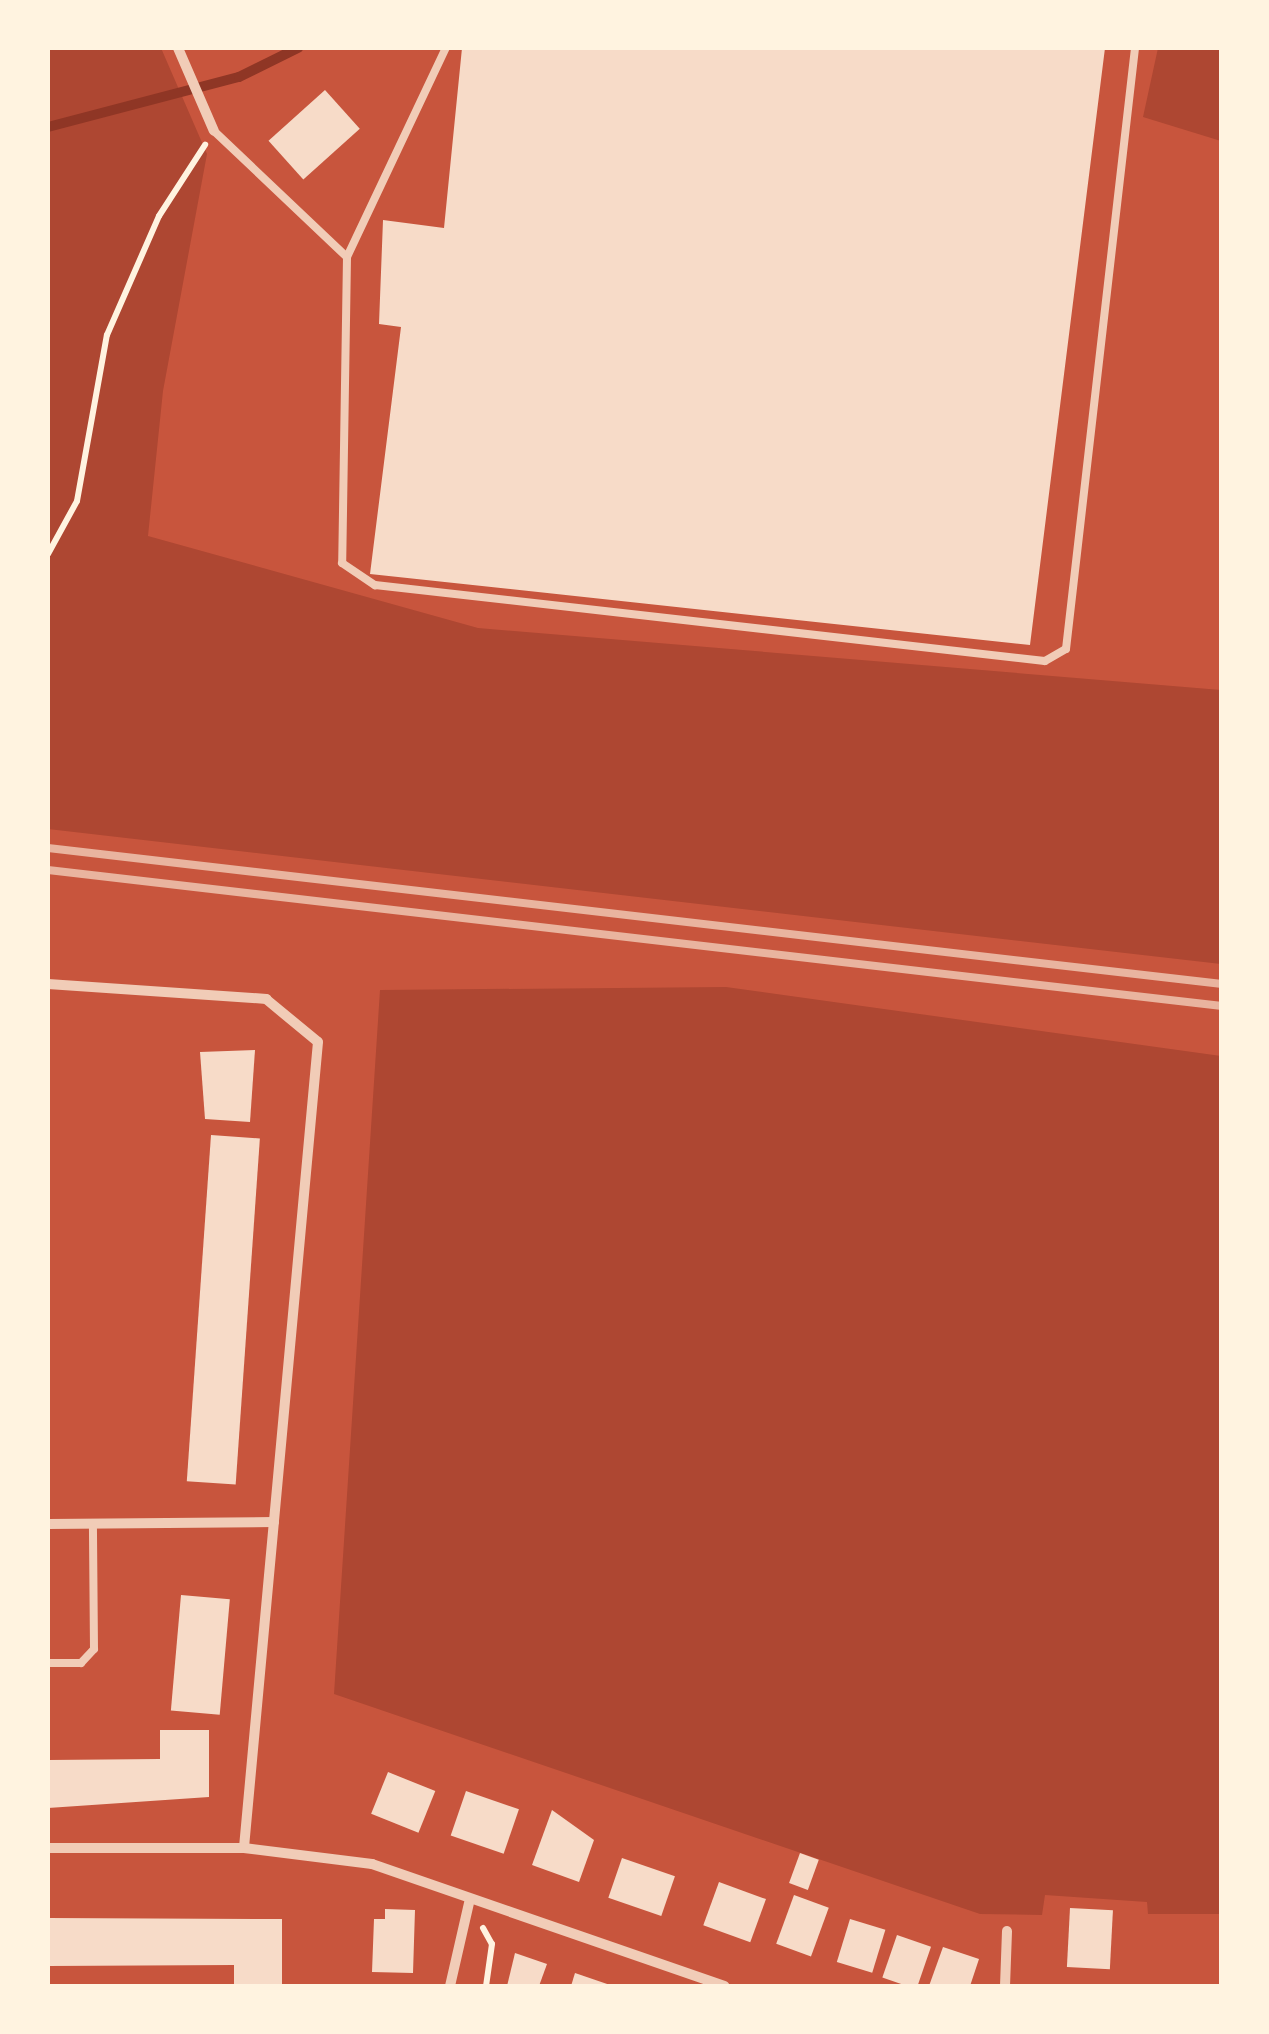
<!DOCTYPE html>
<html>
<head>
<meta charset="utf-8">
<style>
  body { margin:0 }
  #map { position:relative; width:1269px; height:2034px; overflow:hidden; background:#c8553d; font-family:"Alegreya Sans",sans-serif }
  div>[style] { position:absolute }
  .green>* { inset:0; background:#ae4732 }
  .stream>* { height:10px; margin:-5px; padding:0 5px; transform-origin:5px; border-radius:5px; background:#8f3625 }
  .building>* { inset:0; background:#f7dbc8; transform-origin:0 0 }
  .path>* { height:6px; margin:-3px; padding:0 3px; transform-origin:3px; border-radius:3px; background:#fff3e0 }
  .service>* { height:8px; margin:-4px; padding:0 4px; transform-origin:4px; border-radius:4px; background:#f1ccb7 }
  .minor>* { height:10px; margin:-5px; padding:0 5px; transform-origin:5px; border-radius:5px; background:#f1ccb7 }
  .rail>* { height:8px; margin:-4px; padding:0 4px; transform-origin:4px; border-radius:4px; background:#e9b49f }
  span { translate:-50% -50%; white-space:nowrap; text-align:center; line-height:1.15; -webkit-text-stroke:10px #fff3e0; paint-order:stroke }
  .frame { position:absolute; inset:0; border:50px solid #fff3e0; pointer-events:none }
</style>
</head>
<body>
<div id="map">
  <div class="green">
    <div style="clip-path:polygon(48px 48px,161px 48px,207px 154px,163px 391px,148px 536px,478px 628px,1221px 690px,1221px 964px,48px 829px)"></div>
    <div style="clip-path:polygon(1158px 48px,1221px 48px,1221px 141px,1143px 117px)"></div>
    <div style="clip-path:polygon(726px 987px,1221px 1056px,1221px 1914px,1148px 1914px,1147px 1902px,1045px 1895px,1042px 1915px,980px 1914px,334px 1694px,380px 990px)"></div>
  </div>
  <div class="stream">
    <div style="left:48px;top:127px;width:197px;rotate:-14.7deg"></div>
    <div style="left:239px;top:77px;width:66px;rotate:-26.2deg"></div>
  </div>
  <div class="building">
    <div style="clip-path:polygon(462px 48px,1105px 48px,1030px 645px,370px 574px,401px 327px,379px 324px,383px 220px,444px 228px)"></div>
    <div style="left:325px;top:90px;width:52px;height:76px;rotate:48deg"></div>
    <div style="clip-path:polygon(255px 1050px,250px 1122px,205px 1119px,200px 1052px)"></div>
    <div style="left:211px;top:1135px;width:49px;height:347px;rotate:4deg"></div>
    <div style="left:181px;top:1595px;width:49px;height:116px;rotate:5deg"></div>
    <div style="clip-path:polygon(160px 1730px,209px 1730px,209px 1797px,48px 1808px,48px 1760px,160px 1759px)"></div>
    <div style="left:388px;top:1772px;width:51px;height:45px;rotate:22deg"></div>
    <div style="left:466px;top:1791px;width:56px;height:47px;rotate:19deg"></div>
    <div style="clip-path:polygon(552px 1810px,594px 1840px,579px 1882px,532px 1865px)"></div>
    <div style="left:800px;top:1853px;width:20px;height:32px;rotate:20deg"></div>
    <div style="left:622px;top:1858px;width:56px;height:42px;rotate:19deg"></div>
    <div style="left:719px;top:1882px;width:50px;height:46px;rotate:20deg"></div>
    <div style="left:794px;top:1895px;width:37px;height:52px;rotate:20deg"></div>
    <div style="left:1070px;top:1908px;width:43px;height:59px;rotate:3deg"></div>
    <div style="clip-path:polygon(385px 1909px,415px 1910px,413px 1973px,372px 1972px,374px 1919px,385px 1919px)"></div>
    <div style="clip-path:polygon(48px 1918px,282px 1919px,282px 1986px,234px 1986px,234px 1965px,48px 1966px)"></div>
    <div style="left:850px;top:1919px;width:37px;height:45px;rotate:17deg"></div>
    <div style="left:897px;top:1935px;width:36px;height:45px;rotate:19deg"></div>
    <div style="clip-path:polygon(943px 1947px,979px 1959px,970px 1986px,929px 1986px)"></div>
    <div style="clip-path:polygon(515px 1953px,547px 1964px,539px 1986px,507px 1986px)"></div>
    <div style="clip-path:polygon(575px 1973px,613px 1986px,571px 1986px)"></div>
  </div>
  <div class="path">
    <div style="left:48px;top:554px;width:60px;rotate:-61.3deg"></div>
    <div style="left:77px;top:501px;width:169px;rotate:-79.8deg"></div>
    <div style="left:107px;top:335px;width:130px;rotate:-66.4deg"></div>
    <div style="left:159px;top:216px;width:85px;rotate:-57.1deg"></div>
    <div style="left:483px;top:1928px;width:18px;rotate:61deg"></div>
    <div style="left:492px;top:1944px;width:42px;rotate:98.1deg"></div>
  </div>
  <div class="service">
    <div style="left:214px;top:131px;width:183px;rotate:43.5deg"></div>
    <div style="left:347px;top:257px;width:306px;rotate:90.9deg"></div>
    <div style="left:342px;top:563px;width:40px;rotate:34deg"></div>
    <div style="left:375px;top:585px;width:674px;rotate:6.47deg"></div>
    <div style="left:1045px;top:661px;width:24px;rotate:-30deg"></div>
    <div style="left:1066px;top:649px;width:605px;rotate:-83.45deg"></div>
    <div style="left:347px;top:257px;width:231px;rotate:-64.7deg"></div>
    <div style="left:48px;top:1663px;width:33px"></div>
    <div style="left:81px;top:1663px;width:19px;rotate:-47deg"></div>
    <div style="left:94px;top:1649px;width:125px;rotate:-90.5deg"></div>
  </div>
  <div class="minor">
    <div style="left:178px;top:48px;width:90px;rotate:66.6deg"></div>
    <div style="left:48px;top:984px;width:219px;rotate:3.9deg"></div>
    <div style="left:266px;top:999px;width:67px;rotate:39.6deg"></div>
    <div style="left:318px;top:1042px;width:809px;rotate:95.25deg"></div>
    <div style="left:244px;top:1848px;width:196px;rotate:180deg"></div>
    <div style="left:48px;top:1524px;width:226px;rotate:-0.5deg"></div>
    <div style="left:244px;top:1848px;width:129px;rotate:7.1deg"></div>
    <div style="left:372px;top:1864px;width:373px;rotate:19.1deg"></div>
    <div style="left:450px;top:1986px;width:89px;rotate:-77.1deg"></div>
    <div style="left:1005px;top:1986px;width:55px;rotate:-87.9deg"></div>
  </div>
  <div class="rail">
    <div style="left:48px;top:848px;width:1182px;rotate:6.61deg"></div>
    <div style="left:48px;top:870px;width:1182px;rotate:6.61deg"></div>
  </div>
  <div class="frame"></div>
</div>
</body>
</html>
